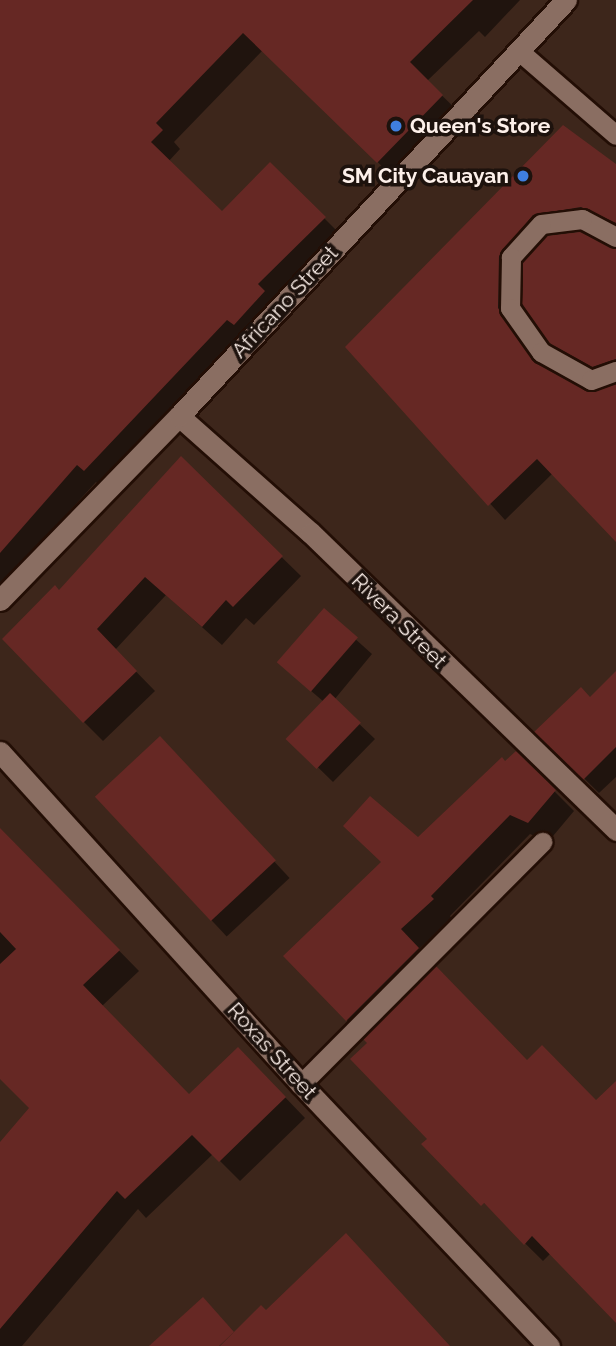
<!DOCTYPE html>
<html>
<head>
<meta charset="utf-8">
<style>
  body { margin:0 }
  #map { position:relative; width:616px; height:1346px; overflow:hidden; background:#3d261b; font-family:Raleway,sans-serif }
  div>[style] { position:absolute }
  .shadow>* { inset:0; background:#0007; transform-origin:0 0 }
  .building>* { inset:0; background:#662824; transform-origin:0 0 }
  .roads { filter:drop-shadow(2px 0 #230e05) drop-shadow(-2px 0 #230e05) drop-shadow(0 2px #230e05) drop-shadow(0 -2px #230e05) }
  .lane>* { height:19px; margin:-9.5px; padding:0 9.5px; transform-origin:9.5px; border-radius:9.5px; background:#8a6e62 }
  .street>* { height:21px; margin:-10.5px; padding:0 10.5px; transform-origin:10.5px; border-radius:10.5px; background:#8a6e62 }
  .secondary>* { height:21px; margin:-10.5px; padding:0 10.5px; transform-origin:10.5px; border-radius:10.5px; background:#8a6e62 }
  .dots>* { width:19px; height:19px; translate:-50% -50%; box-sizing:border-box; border:4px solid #1d120d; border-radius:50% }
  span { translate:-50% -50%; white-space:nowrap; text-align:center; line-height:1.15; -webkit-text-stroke:7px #1d120d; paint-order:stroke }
  .poi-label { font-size:21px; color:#fdf0ea; font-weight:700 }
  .left { translate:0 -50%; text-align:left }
  .right { translate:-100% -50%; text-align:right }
  .street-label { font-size:21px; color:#fdf0ea }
</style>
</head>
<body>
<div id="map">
  <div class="shadow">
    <div style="clip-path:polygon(0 0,520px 0,485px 37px,479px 31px,427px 81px,461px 114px,396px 180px,263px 50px,174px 142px,180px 149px,168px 162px,222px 213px,270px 164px,343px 237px,103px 489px,96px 482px,0 587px)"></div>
    <div style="clip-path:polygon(563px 128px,616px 166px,616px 230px,555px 227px,545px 238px,579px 233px,616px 251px,616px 378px,609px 381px,567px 358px,551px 342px,524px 304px,525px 259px,514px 271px,514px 331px,541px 368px,589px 394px,616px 386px,616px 539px,553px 473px,505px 520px,348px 347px)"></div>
    <div style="clip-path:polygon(181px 459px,301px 576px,254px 625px,246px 618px,222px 645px,166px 595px,115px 650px,155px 691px,103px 741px,84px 722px,59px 592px)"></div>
    <div style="clip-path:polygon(324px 611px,372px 654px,334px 700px,375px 739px,333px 782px,289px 739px,324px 702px,296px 678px)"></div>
    <div style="clip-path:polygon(616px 673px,616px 777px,599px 793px,537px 732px,591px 699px)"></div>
    <div style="left:160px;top:739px;width:190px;height:86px;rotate:47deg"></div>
    <div style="clip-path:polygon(516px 753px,574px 811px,548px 842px,530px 834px,450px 916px,452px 919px,419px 949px,527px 1062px,596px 1102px,616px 1083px,616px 1316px,551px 1253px,543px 1261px,424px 1144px,429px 1139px,369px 1043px,285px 956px)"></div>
    <div style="clip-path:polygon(0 829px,139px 971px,102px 1006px,189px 1096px,258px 1069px,305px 1118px,240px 1181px,213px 1154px,146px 1218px,138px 1209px,22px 1346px,0 1346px,0 1145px,31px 1108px,0 1076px)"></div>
  </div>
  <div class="building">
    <div style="clip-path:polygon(0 0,473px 0,410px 62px,443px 95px,377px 163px,243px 33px,156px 123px,163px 130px,151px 142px,222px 211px,270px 162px,326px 217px,258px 284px,265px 291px,234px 325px,227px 320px,84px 471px,77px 465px,0 553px)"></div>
    <div style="clip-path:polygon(563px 125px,616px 164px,616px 223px,581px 207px,533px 215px,499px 256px,498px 308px,535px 363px,589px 392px,616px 384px,616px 542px,537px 459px,488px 506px,345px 347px)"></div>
    <div style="clip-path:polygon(580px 232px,616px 249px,616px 359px,592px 367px,549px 343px,522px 304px,523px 262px,547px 236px)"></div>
    <div style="clip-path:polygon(181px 456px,283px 556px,233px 607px,226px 600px,202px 627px,145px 577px,97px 629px,137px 671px,83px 723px,2px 639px,55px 585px,59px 590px)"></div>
    <div style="left:324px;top:608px;width:45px;height:72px;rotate:41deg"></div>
    <div style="clip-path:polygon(616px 671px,616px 747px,583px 780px,534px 732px,581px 687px,590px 697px)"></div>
    <div style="left:330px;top:693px;width:43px;height:64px;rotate:44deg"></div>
    <div style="left:160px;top:736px;width:170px;height:89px;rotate:47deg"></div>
    <div style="clip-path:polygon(516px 751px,556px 790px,528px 823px,510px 815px,431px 896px,434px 899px,401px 929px,419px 948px,346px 1021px,283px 956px,381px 862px,343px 826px,370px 796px,418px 837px,502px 757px,505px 761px)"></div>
    <div style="clip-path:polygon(0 828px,120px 950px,83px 985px,189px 1094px,238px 1047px,286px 1097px,219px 1162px,192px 1135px,125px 1199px,117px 1191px,0 1329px,0 1142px,29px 1108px,0 1079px,0 964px,16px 949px,0 932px)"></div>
    <div style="clip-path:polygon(436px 966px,527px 1060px,542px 1045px,596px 1100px,616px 1081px,616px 1323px,532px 1236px,524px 1245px,484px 1203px,481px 1206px,421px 1144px,427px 1139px,350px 1059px,367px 1043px,363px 1039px)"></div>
    <div style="clip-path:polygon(346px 1233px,450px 1346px,220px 1346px,261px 1305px,266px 1310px)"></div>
    <div style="clip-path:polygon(203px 1297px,234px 1332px,219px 1346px,149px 1346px)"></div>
  </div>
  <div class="roads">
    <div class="lane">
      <div style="left:519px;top:51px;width:128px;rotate:40.9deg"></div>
      <div style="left:616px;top:237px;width:38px;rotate:-152deg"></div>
      <div style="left:582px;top:219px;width:41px;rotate:173deg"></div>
      <div style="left:541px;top:224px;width:45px;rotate:132.3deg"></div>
      <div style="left:511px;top:257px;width:51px;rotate:91.1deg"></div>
      <div style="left:510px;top:308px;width:54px;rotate:54.8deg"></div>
      <div style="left:541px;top:352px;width:57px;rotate:29.2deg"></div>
      <div style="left:591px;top:380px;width:27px;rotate:-20deg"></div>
      <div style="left:301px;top:1084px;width:342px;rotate:-45.1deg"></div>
    </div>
    <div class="street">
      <div style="left:179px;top:416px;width:176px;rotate:41.6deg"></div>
      <div style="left:311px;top:533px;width:426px;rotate:44.2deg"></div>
      <div style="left:0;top:600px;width:257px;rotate:-45.8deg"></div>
      <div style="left:179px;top:416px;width:568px;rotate:-47.07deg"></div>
    </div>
    <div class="secondary">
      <div style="left:0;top:752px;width:448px;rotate:47.8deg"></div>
      <div style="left:301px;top:1084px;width:361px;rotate:46.6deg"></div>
    </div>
  </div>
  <div class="dots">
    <div style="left:396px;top:126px;background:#3f7fe0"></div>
    <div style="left:523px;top:176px;background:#3f7fe0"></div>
  </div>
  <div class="poi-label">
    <span class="left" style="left:410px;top:126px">Queen's Store</span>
    <span class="right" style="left:509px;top:176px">SM City Cauayan</span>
  </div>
  <div class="street-label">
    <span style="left:285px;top:302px;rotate:-47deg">Africano Street</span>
    <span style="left:399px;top:621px;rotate:45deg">Rivera Street</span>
    <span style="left:272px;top:1051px;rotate:48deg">Roxas Street</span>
  </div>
</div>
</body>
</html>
